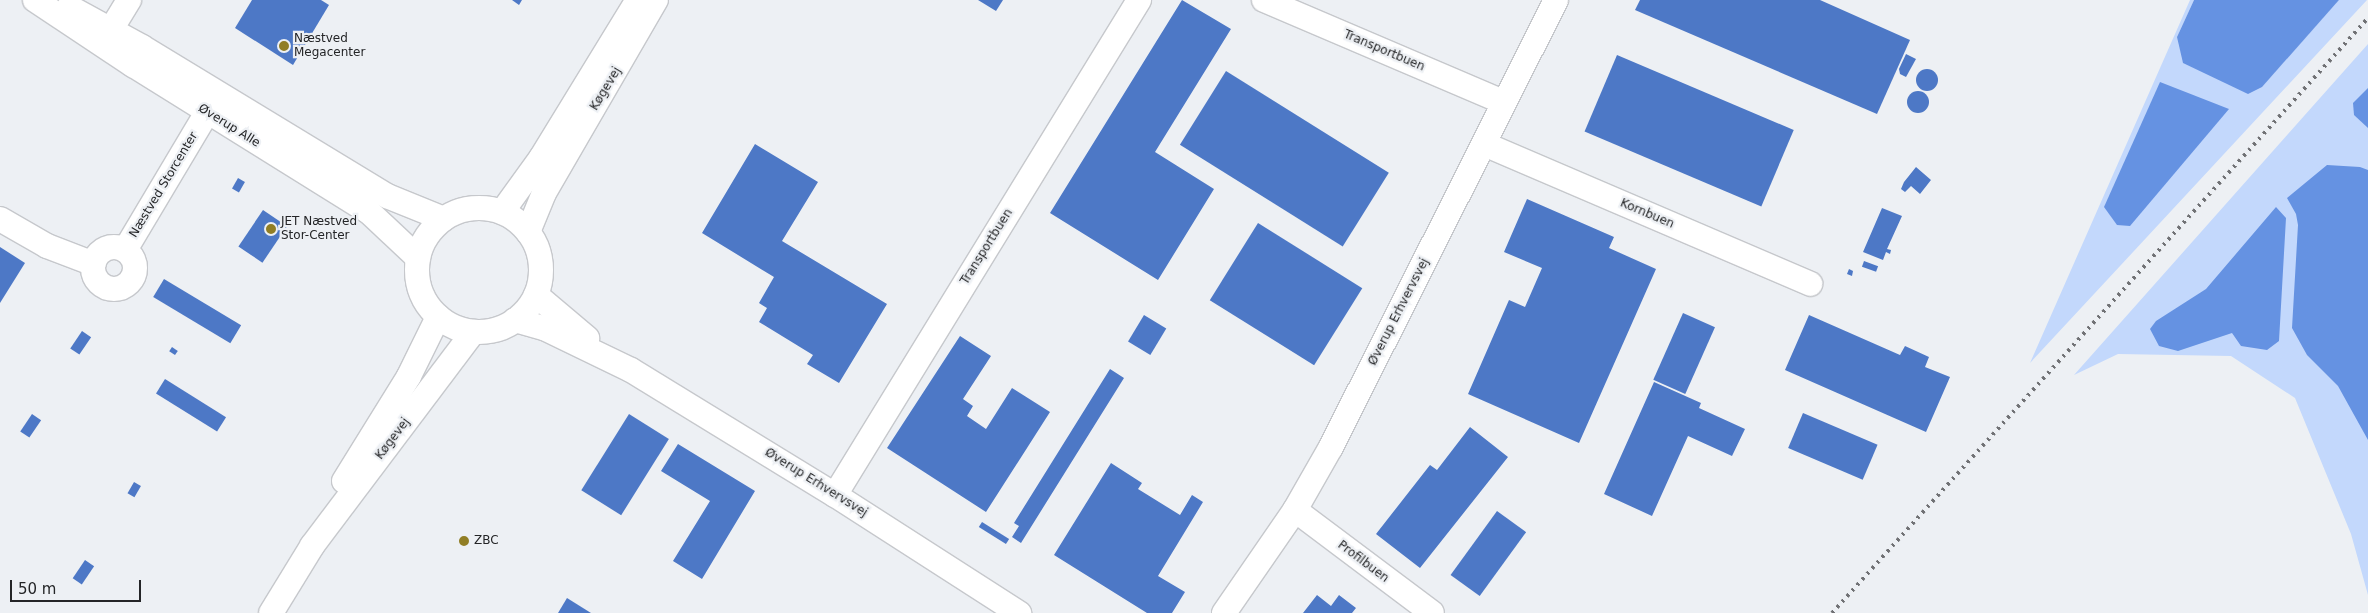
<!DOCTYPE html>
<html>
<head>
<meta charset="utf-8">
<style>
  body { margin:0 }
  #map { position:relative; width:2368px; height:613px; overflow:hidden; background:#edf0f4; font-family:"DejaVu Sans",sans-serif }
  div>[style] { position:absolute }
  .green>* { inset:0; background:#c3d8fc }
  .water>* { inset:0; background:#6592e2 }
  .building>* { inset:0; background:#4d78c6; transform-origin:0 0 }
  .round { border-radius:50% }
  .roads { filter:drop-shadow(1px 0 #c6c8cc) drop-shadow(-1px 0 #c6c8cc) drop-shadow(0 1px #c6c8cc) drop-shadow(0 -1px #c6c8cc) }
  .minor>* { height:24px; margin:-12px; padding:0 12px; transform-origin:12px; border-radius:12px; background:#fff }
  .minor>.ring { margin:-12px; padding:0; box-sizing:content-box; background:none; border:24px solid #fff; border-radius:50% }
  .rail>* { height:4px; margin-top:-2px; transform-origin:0; background:repeating-linear-gradient(90deg,#707174 0 2.5px,transparent 0 7.5px) }
  .dots>* { width:14px; height:14px; translate:-50% -50%; box-sizing:border-box; border:2px solid #edf0f4; border-radius:50% }
  span { translate:-50% -50%; white-space:nowrap; text-align:center; line-height:1.15; -webkit-text-stroke:4.5px #edf0f4; paint-order:stroke }
  .poi-label { font-size:12px; color:#242527 }
  .left { translate:0 -50%; text-align:left }
  .street-label { font-size:12px; color:#242527 }
  .scale { position:absolute; left:10px; top:580px; width:131px; height:22px; box-sizing:border-box; border:2px solid #242527; border-top:0; padding-left:6px; font-size:15px; line-height:18px; white-space:nowrap; color:#242527; -webkit-text-stroke:4px #edf0f4; paint-order:stroke }
</style>
</head>
<body>
<div id="map">
  <div class="green">
    <div style="clip-path:polygon(2190px 0,2194px 0,2177px 37px,2262px 86px,2339px 0,2367px 0,2030px 363px)"></div>
    <div style="clip-path:polygon(2368px 44px,2368px 595px,2351px 534px,2295px 398px,2231px 356px,2118px 354px,2074px 375px)"></div>
  </div>
  <div class="water">
    <div style="clip-path:polygon(2194px 0,2339px 0,2262px 87px,2248px 94px,2183px 63px,2177px 37px)"></div>
    <div style="clip-path:polygon(2160px 82px,2229px 109px,2130px 226px,2117px 225px,2104px 207px)"></div>
    <div style="clip-path:polygon(2368px 88px,2368px 128px,2354px 115px,2353px 103px)"></div>
    <div style="clip-path:polygon(2327px 165px,2360px 167px,2368px 170px,2368px 440px,2338px 386px,2307px 355px,2292px 328px,2298px 225px,2296px 214px,2287px 198px)"></div>
    <div style="clip-path:polygon(2276px 207px,2286px 218px,2279px 341px,2267px 350px,2241px 346px,2232px 333px,2178px 351px,2159px 346px,2150px 329px,2156px 321px,2206px 289px)"></div>
  </div>
  <div class="building">
    <div style="clip-path:polygon(252px 0,321px 0,329px 5px,293px 65px,235px 28px)"></div>
    <div style="clip-path:polygon(512px 0,522px 0,519px 5px)"></div>
    <div style="clip-path:polygon(978px 0,1003px 0,996px 11px)"></div>
    <div style="clip-path:polygon(1182px 0,1231px 29px,1155px 152px,1214px 189px,1158px 280px,1050px 213px)"></div>
    <div style="clip-path:polygon(1640px 0,1820px 0,1910px 40px,1877px 114px,1635px 10px)"></div>
    <div style="clip-path:polygon(1906px 54px,1916px 59px,1906px 77px,1900px 74px,1899px 69px)"></div>
    <div style="left:1617px;top:55px;width:192px;height:83px;rotate:23deg"></div>
    <div class="round" style="left:1916px;top:69px;width:22px;height:22px"></div>
    <div style="left:1226px;top:71px;width:192px;height:87px;rotate:32deg"></div>
    <div class="round" style="left:1907px;top:91px;width:22px;height:22px"></div>
    <div style="clip-path:polygon(755px 144px,818px 182px,782px 241px,887px 304px,839px 383px,807px 364px,813px 355px,759px 322px,767px 308px,759px 303px,774px 277px,702px 233px)"></div>
    <div style="clip-path:polygon(1916px 167px,1931px 180px,1920px 194px,1911px 186px,1905px 192px,1901px 189px,1904px 182px)"></div>
    <div style="left:238px;top:178px;width:8px;height:12px;rotate:30deg"></div>
    <div style="clip-path:polygon(1527px 199px,1614px 237px,1609px 248px,1656px 269px,1579px 443px,1468px 394px,1509px 300px,1525px 307px,1542px 268px,1504px 252px)"></div>
    <div style="clip-path:polygon(1882px 208px,1902px 216px,1887px 249px,1891px 250px,1890px 254px,1886px 252px,1883px 260px,1863px 252px)"></div>
    <div style="left:263px;top:210px;width:29px;height:44px;rotate:34deg"></div>
    <div style="left:1258px;top:223px;width:123px;height:91px;rotate:32deg"></div>
    <div style="clip-path:polygon(0 247px,25px 263px,0 303px)"></div>
    <div style="left:1864px;top:261px;width:15px;height:6px;rotate:20deg"></div>
    <div style="clip-path:polygon(1849px 269px,1853px 271px,1852px 276px,1847px 274px)"></div>
    <div style="left:164px;top:279px;width:90px;height:21px;rotate:31deg"></div>
    <div style="left:1683px;top:313px;width:35px;height:73px;rotate:24deg"></div>
    <div style="left:1144px;top:315px;width:26px;height:31px;rotate:31deg"></div>
    <div style="clip-path:polygon(1809px 315px,1900px 355px,1905px 346px,1929px 357px,1925px 367px,1950px 377px,1926px 432px,1785px 370px)"></div>
    <div style="left:82px;top:331px;width:11px;height:21px;rotate:34deg"></div>
    <div style="clip-path:polygon(960px 336px,991px 356px,963px 399px,973px 406px,967px 416px,986px 429px,1012px 388px,1050px 412px,986px 512px,887px 448px)"></div>
    <div style="left:172px;top:347px;width:7px;height:5px;rotate:34deg"></div>
    <div style="clip-path:polygon(1110px 369px,1124px 378px,1021px 543px,1012px 537px,1019px 526px,1014px 523px)"></div>
    <div style="left:165px;top:379px;width:72px;height:17px;rotate:32deg"></div>
    <div style="clip-path:polygon(1654px 382px,1701px 403px,1699px 408px,1745px 429px,1732px 456px,1688px 436px,1652px 516px,1604px 494px)"></div>
    <div style="left:1803px;top:413px;width:81px;height:38px;rotate:23deg"></div>
    <div style="left:32px;top:414px;width:11px;height:21px;rotate:34deg"></div>
    <div style="left:629px;top:414px;width:47px;height:90px;rotate:32deg"></div>
    <div style="clip-path:polygon(1470px 427px,1508px 457px,1420px 568px,1376px 534px,1430px 465px,1437px 470px)"></div>
    <div style="clip-path:polygon(678px 444px,755px 491px,702px 579px,673px 561px,710px 501px,661px 471px)"></div>
    <div style="clip-path:polygon(1111px 463px,1142px 483px,1138px 489px,1180px 515px,1192px 495px,1203px 502px,1158px 576px,1185px 592px,1172px 613px,1147px 613px,1054px 555px)"></div>
    <div style="left:134px;top:482px;width:8px;height:13px;rotate:30deg"></div>
    <div style="left:1497px;top:511px;width:36px;height:79px;rotate:36deg"></div>
    <div style="left:982px;top:522px;width:32px;height:6px;rotate:32deg"></div>
    <div style="left:85px;top:560px;width:11px;height:22px;rotate:34deg"></div>
    <div style="clip-path:polygon(1317px 595px,1331px 606px,1339px 595px,1356px 608px,1352px 613px,1303px 613px)"></div>
    <div style="clip-path:polygon(567px 598px,591px 613px,558px 613px)"></div>
  </div>
  <div class="roads">
    <div class="minor">
      <div style="left:35px;top:0;width:118px;rotate:33.6deg"></div>
      <div style="left:133px;top:65px;width:278px;rotate:31.9deg"></div>
      <div style="left:369px;top:212px;width:67px;rotate:43.2deg"></div>
      <div style="left:1264px;top:0;width:260px;rotate:23.1deg"></div>
      <div style="left:69px;top:7px;width:83px;rotate:28.7deg"></div>
      <div style="left:142px;top:47px;width:287px;rotate:31.3deg"></div>
      <div style="left:387px;top:196px;width:61px;rotate:22deg"></div>
      <div style="left:104px;top:41px;width:48px;rotate:-58.6deg"></div>
      <div style="left:1484px;top:144px;width:355px;rotate:23.2deg"></div>
      <div class="ring" style="left:417px;top:208px;width:100px;height:100px"></div>
      <div style="left:502px;top:212px;width:67px;rotate:-54.2deg"></div>
      <div style="left:541px;top:158px;width:185px;rotate:-58.5deg"></div>
      <div style="left:0;top:219px;width:54px;rotate:29.9deg"></div>
      <div style="left:47px;top:246px;width:50px;rotate:21deg"></div>
      <div style="left:528px;top:232px;width:42px;rotate:-67.7deg"></div>
      <div style="left:544px;top:193px;width:223px;rotate:-59.9deg"></div>
      <div class="ring" style="left:93px;top:247px;width:18px;height:18px"></div>
      <div style="left:125px;top:250px;width:176px;rotate:-59.2deg"></div>
      <div style="left:536px;top:295px;width:67px;rotate:40.1deg"></div>
      <div style="left:515px;top:320px;width:32px;rotate:16deg"></div>
      <div style="left:546px;top:329px;width:94px;rotate:25.8deg"></div>
      <div style="left:631px;top:370px;width:239px;rotate:31.5deg"></div>
      <div style="left:835px;top:495px;width:219px;rotate:32.7deg"></div>
      <div style="left:344px;top:481px;width:123px;rotate:-58.2deg"></div>
      <div style="left:409px;top:376px;width:66px;rotate:-63.8deg"></div>
      <div style="left:835px;top:495px;width:581px;rotate:-58.44deg"></div>
      <div style="left:1295px;top:510px;width:171px;rotate:36.9deg"></div>
      <div style="left:271px;top:613px;width:79px;rotate:-58.5deg"></div>
      <div style="left:312px;top:546px;width:268px;rotate:-53deg"></div>
      <div style="left:1224px;top:613px;width:125px;rotate:-55.4deg"></div>
      <div style="left:1295px;top:510px;width:73px;rotate:-60.3deg"></div>
      <div style="left:1331px;top:447px;width:500px;rotate:-63.28deg"></div>
    </div>
  </div>
  <div class="rail">
    <div style="left:1832px;top:613px;width:801px;rotate:-47.99deg"></div>
  </div>
  <div class="dots">
    <div style="left:284px;top:46px;background:#917e25"></div>
    <div style="left:271px;top:229px;background:#917e25"></div>
    <div style="left:464px;top:541px;background:#917e25"></div>
  </div>
  <div class="poi-label">
    <span class="left" style="left:294px;top:46px">Næstved<br>Megacenter</span>
    <span class="left" style="left:281px;top:229px">JET Næstved<br>Stor-Center</span>
    <span class="left" style="left:474px;top:541px">ZBC</span>
  </div>
  <div class="street-label">
    <span style="left:1384px;top:51px;rotate:23deg">Transportbuen</span>
    <span style="left:606px;top:89px;rotate:-59deg">Køgevej</span>
    <span style="left:229px;top:126px;rotate:32deg">Øverup Alle</span>
    <span style="left:164px;top:185px;rotate:-59deg">Næstved Storcenter</span>
    <span style="left:1647px;top:214px;rotate:23deg">Kornbuen</span>
    <span style="left:987px;top:247px;rotate:-58deg">Transportbuen</span>
    <span style="left:1399px;top:312px;rotate:-63deg">Øverup Erhvervsvej</span>
    <span style="left:393px;top:439px;rotate:-53deg">Køgevej</span>
    <span style="left:816px;top:483px;rotate:32deg">Øverup Erhvervsvej</span>
    <span style="left:1363px;top:562px;rotate:37deg">Profilbuen</span>
  </div>
  <div class="scale">50 m</div>
</div>
</body>
</html>
